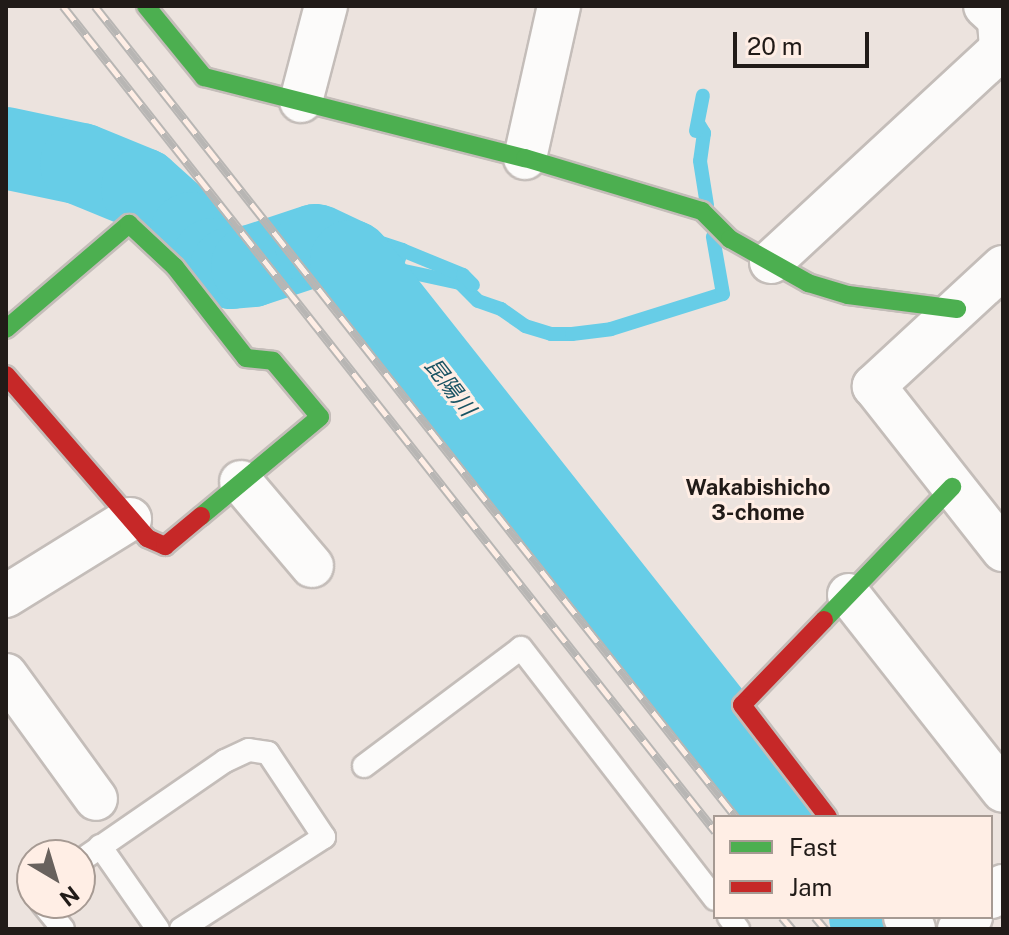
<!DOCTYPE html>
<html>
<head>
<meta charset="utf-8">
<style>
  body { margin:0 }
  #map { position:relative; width:1009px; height:935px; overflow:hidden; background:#ece3de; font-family:"Public Sans","Noto Sans JP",sans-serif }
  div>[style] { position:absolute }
  .stream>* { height:14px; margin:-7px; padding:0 7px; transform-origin:7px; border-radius:7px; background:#67cde7 }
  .river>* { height:82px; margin:-41px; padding:0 41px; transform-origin:41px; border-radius:41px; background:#67cde7 }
  .roads { filter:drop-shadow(2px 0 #c4bdb9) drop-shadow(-2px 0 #c4bdb9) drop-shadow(0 2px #c4bdb9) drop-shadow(0 -2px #c4bdb9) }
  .lane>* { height:22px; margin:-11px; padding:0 11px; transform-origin:11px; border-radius:11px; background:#fcfbfa }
  .street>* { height:42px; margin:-21px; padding:0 21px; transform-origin:21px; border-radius:21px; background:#fcfbfa }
  .fast>* { height:18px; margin:-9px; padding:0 9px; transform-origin:9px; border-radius:9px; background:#4caf50 }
  .jam>* { height:18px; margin:-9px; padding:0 9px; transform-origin:9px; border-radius:9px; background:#c62828 }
  .rail>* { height:9px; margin-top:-4.5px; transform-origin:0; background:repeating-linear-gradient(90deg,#ffeee5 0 18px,#b8b6b4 0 36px); box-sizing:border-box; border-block:2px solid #b8b6b4 }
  span { translate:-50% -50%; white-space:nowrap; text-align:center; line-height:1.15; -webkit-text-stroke:6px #ffeee5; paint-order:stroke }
  .water-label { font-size:22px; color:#195363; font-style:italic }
  .neighbourhood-label { font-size:22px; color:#211b18; font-weight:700 }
  .frame { position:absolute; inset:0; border:8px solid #211b18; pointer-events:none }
  .legend { position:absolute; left:713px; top:815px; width:280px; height:104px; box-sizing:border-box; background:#ffeee5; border:2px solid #a69a93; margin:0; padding:10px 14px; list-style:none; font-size:24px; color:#211b18 }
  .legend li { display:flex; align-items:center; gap:16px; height:40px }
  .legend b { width:40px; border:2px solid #a69a93 }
  .north { position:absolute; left:16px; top:839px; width:80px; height:80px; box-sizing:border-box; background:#ffeee5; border:2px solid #a69a93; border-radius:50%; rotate:142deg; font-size:22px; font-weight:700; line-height:32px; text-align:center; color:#211b18 }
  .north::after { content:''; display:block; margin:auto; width:28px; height:36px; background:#68615d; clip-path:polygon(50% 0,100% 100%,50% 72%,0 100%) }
  .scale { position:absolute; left:733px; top:32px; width:136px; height:36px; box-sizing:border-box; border:4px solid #211b18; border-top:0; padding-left:10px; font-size:24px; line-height:28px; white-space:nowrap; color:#211b18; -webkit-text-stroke:6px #ffeee5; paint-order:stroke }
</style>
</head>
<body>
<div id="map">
  <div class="stream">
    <div style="left:698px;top:123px;width:12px;rotate:59deg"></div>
    <div style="left:704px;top:133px;width:28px;rotate:98deg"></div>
    <div style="left:700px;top:161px;width:45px;rotate:81deg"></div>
    <div style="left:696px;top:131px;width:36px;rotate:-79deg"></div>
    <div style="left:316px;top:245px;width:32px;rotate:-14deg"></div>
    <div style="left:347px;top:237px;width:25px;rotate:7deg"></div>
    <div style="left:372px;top:240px;width:32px;rotate:18deg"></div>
    <div style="left:402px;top:250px;width:20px;rotate:110deg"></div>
    <div style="left:395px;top:269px;width:66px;rotate:12.2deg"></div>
    <div style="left:460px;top:283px;width:25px;rotate:45deg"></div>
    <div style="left:478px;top:301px;width:24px;rotate:19deg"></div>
    <div style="left:501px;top:309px;width:29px;rotate:35deg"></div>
    <div style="left:525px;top:326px;width:27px;rotate:17deg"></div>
    <div style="left:551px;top:334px;width:21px"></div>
    <div style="left:572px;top:334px;width:39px;rotate:-7deg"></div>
    <div style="left:611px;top:329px;width:117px;rotate:-17.4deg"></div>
    <div style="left:723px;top:294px;width:58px;rotate:-100deg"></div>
    <div style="left:402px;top:250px;width:66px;rotate:22.3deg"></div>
    <div style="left:463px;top:275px;width:14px;rotate:45deg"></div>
  </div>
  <div class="river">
    <div style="left:6px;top:148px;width:77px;rotate:12deg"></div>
    <div style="left:81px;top:164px;width:66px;rotate:22.3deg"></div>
    <div style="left:142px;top:189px;width:66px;rotate:41.9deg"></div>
    <div style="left:191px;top:233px;width:34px;rotate:50deg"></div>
    <div style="left:213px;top:259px;width:20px;rotate:27deg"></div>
    <div style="left:231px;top:268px;width:21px;rotate:-5deg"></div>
    <div style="left:252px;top:266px;width:67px;rotate:-18.2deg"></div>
    <div style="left:316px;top:245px;width:38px;rotate:25deg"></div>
    <div style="left:351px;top:261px;width:709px;rotate:51.64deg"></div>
    <div style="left:870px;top:917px;width:16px;rotate:50deg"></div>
  </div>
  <div class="roads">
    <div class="lane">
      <div style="left:364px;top:766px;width:196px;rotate:-36.9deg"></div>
      <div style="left:521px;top:648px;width:317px;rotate:52.3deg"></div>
      <div style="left:100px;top:846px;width:101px;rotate:55.1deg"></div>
      <div style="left:80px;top:861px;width:176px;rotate:-34.6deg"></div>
      <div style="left:225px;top:761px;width:26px;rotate:-25deg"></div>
      <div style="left:249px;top:750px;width:19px;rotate:9deg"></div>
      <div style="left:268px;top:753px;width:101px;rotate:56.3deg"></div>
      <div style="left:324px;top:837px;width:170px;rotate:147.2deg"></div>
      <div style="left:42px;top:903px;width:33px;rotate:51deg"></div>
      <div style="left:729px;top:917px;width:15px;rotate:53deg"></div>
    </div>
    <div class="street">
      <div style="left:301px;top:101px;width:98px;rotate:-75.3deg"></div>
      <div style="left:525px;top:158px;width:156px;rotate:-77.4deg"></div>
      <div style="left:771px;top:262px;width:313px;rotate:-42.8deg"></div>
      <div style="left:1001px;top:49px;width:30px;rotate:-94deg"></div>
      <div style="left:999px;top:19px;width:19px;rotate:-137deg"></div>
      <div style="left:1003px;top:267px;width:176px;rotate:137.3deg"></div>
      <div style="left:874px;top:386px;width:209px;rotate:51.8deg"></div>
      <div style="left:241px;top:482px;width:110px;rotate:49.8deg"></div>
      <div style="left:849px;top:595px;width:249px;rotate:51.8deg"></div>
      <div style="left:6px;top:596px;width:146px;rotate:-31.8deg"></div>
      <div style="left:6px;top:675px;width:153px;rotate:54deg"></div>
      <div style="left:991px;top:897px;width:16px;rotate:-43deg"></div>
      <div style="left:905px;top:917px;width:15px;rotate:53deg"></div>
      <div style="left:959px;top:929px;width:17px;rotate:-45deg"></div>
    </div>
    <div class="fast">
      <div style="left:146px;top:6px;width:92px;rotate:50.8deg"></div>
      <div style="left:204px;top:77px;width:331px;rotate:14.2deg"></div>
      <div style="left:525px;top:158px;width:185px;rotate:16.7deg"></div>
      <div style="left:702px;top:211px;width:40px;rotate:45deg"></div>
      <div style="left:730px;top:239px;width:90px;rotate:29.4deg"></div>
      <div style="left:808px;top:283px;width:42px;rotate:16.7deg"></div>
      <div style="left:848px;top:295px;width:110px;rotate:7.3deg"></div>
      <div style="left:6px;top:329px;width:162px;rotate:-40.5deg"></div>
      <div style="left:129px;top:224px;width:63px;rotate:43.1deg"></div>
      <div style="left:175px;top:267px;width:115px;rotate:52deg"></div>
      <div style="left:246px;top:358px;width:27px;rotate:6deg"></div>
      <div style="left:273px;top:361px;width:73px;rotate:50deg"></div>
      <div style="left:320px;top:417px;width:155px;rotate:140.2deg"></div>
      <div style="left:824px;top:620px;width:185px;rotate:-46.1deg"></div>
    </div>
    <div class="jam">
      <div style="left:6px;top:375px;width:216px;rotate:49.1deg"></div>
      <div style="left:147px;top:538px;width:20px;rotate:24deg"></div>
      <div style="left:165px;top:546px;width:47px;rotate:-39.8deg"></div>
      <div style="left:824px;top:620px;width:118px;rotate:134deg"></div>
      <div style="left:742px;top:705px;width:141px;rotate:52.5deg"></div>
    </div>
  </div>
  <div class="rail">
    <div style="left:63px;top:6px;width:1052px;rotate:51.68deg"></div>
    <div style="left:95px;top:6px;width:1034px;rotate:51.68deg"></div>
    <div style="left:782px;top:917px;width:16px;rotate:50deg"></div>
    <div style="left:815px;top:917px;width:16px;rotate:50deg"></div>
  </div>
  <div class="water-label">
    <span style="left:450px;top:387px;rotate:52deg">昆陽川</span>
  </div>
  <div class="neighbourhood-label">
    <span style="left:758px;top:500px">Wakabishicho<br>3-chome</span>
  </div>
  <div class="frame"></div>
  <ul class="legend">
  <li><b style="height:10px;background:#4caf50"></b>Fast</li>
  <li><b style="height:10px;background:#c62828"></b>Jam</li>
  </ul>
  <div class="north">N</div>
  <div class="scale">20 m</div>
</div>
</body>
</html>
